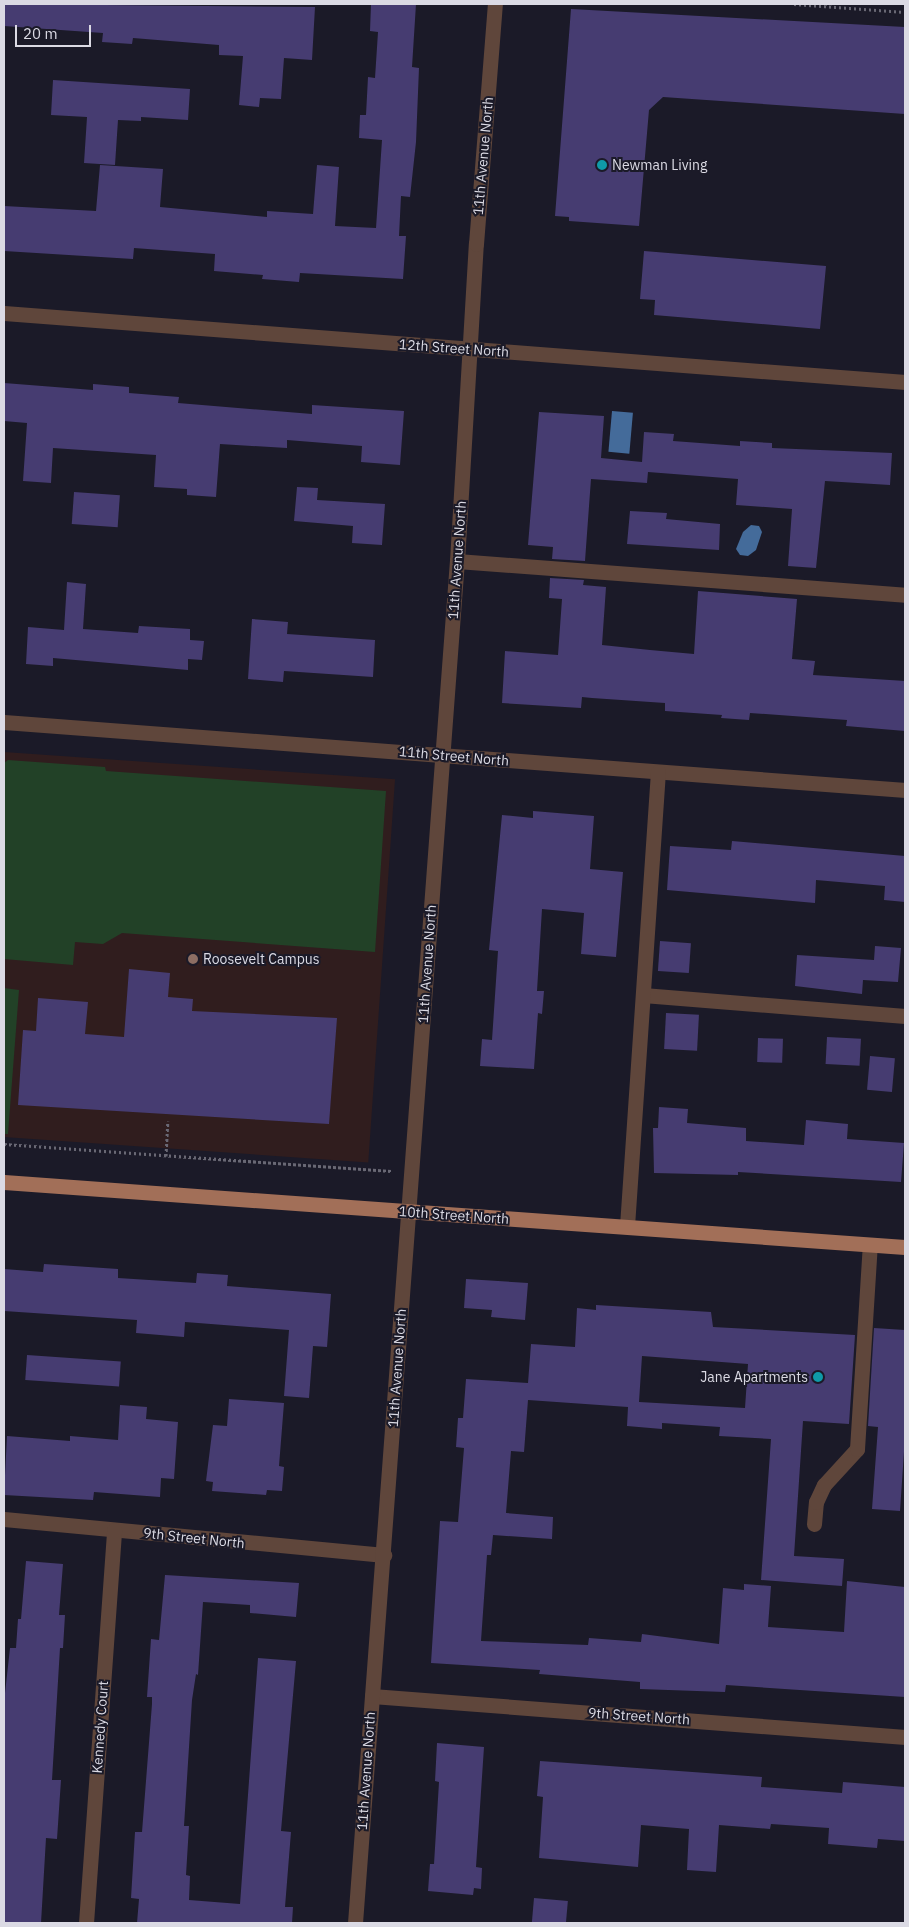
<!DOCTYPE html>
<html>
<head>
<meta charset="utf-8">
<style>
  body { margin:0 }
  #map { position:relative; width:909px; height:1927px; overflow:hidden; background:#1b1a28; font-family:"IBM Plex Sans",sans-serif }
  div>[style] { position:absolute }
  .education>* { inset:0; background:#301d1e; transform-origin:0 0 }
  .green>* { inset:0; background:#224127 }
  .water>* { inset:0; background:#446b9a; transform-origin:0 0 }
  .building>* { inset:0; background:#463c71; transform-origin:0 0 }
  .path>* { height:3px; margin-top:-1.5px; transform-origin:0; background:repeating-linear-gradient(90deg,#696874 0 2.5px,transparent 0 5px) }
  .minor>* { height:15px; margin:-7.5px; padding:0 7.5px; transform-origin:7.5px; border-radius:7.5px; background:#5f463b }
  .major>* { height:15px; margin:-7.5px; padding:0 7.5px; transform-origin:7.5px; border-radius:7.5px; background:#a26f58 }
  .dots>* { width:14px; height:14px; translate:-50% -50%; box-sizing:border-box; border:2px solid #1b1a28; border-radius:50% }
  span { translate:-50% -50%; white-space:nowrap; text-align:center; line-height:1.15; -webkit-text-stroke:4px #1b1a28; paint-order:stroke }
  .street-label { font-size:14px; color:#dbdae4 }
  .poi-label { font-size:14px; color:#dbdae4 }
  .left { translate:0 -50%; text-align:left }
  .right { translate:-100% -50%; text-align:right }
  .frame { position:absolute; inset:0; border:5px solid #dbdae4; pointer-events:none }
  .scale { position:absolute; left:15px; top:25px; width:76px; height:22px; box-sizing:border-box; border:2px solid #dbdae4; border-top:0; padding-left:6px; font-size:15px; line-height:18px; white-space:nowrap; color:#dbdae4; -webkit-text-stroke:4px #1b1a28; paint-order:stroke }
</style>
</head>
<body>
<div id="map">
  <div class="education">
    <div style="left:4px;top:752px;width:392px;height:384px;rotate:4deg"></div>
  </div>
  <div class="green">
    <div style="clip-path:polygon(8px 760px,105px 767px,106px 771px,386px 791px,375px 952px,122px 933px,103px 944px,75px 942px,73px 965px,4px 959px,4px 763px)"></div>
    <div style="clip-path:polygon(4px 988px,19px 990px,8px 1134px,4px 1134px)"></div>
  </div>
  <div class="water">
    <div style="left:612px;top:411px;width:21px;height:41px;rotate:5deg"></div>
    <div style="clip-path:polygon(751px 525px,759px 526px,762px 532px,756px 550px,748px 556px,740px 555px,736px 549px,743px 532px)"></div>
  </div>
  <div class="building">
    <div style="clip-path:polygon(4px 4px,315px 7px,312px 60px,284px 58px,281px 99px,260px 98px,259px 107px,239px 105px,243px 56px,219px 55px,219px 45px,133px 38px,132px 44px,102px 42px,103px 33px,4px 26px)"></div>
    <div style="clip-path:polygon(371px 4px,416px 4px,412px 67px,419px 68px,416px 142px,410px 197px,401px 196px,399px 236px,406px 236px,403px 279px,300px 273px,299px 282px,262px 279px,263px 275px,214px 271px,215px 254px,134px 248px,133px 259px,4px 251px,4px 206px,96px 211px,100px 165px,163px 169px,160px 207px,267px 217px,267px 211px,313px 214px,317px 165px,339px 167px,335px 226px,376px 228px,382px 140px,359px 138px,360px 115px,366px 115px,368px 77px,375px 78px,378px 32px,370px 31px)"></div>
    <div style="clip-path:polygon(571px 9px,905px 27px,905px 114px,663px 97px,649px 110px,639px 226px,569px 221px,569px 217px,555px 216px)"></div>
    <div style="clip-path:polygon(53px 80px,190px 89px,188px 120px,141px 117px,141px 121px,118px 120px,115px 165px,84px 163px,87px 117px,51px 115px)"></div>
    <div style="clip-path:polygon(644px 251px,826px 266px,820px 329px,654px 315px,655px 300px,640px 299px)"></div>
    <div style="clip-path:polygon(4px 383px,93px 390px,93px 384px,129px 387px,129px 393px,179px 397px,178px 403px,312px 414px,312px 405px,404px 411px,400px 465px,361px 462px,362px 446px,287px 440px,287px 448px,220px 444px,216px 497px,187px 495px,187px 489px,154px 487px,156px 455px,53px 448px,51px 483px,23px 481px,27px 423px,4px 421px)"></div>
    <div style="clip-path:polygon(539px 412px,604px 416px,601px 458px,642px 462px,644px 432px,674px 434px,673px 441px,740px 446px,740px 441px,772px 443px,772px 448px,892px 453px,890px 485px,825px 481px,816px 568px,788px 566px,792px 509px,736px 505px,738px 479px,648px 472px,647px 483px,591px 479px,585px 561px,552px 559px,553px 547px,528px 545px)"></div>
    <div style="clip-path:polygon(297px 487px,318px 488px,317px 500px,385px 504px,382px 545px,352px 543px,353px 526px,294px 521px)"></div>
    <div style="left:74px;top:492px;width:46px;height:32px;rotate:4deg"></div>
    <div style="clip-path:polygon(630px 511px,667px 513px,666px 519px,720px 524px,719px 550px,627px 544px)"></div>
    <div style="clip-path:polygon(550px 578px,584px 580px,583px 585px,606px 587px,602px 645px,650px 650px,694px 654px,698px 591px,797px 599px,792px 659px,815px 661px,813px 675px,905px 681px,905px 731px,846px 726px,847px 720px,750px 713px,749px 720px,721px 718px,722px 715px,665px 711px,665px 703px,592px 698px,582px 697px,581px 708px,502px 703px,505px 651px,558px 655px,562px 599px,549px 598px)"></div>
    <div style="clip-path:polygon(67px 582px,86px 584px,83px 629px,138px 633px,139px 626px,190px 629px,190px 640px,204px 641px,202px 660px,188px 659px,188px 670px,53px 658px,53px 666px,26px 664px,28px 627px,64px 630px)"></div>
    <div style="clip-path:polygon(252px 619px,288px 622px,287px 634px,375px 640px,373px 677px,284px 671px,283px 682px,248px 679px)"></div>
    <div style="clip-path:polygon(533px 811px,594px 816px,590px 869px,623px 872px,616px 957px,581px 954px,584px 913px,542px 909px,537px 991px,544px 991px,542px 1014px,538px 1013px,534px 1069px,480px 1066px,482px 1039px,492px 1040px,498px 951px,489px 950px,502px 815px,533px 818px)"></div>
    <div style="clip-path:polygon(732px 841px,905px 856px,905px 902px,884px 900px,885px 886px,816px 880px,815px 903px,667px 890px,670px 846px,731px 850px)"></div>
    <div style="left:660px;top:941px;width:31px;height:30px;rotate:4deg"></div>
    <div style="clip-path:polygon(875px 946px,901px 948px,898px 982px,863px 980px,862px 994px,795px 986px,797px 955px,874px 960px)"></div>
    <div style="clip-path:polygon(129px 969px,170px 973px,168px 997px,193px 999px,192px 1011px,337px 1018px,329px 1124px,18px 1105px,23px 1030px,36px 1031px,38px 998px,88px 1002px,85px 1034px,124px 1037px)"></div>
    <div style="left:666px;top:1013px;width:33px;height:36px;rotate:3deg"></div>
    <div style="left:827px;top:1037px;width:34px;height:27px;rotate:3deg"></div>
    <div style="left:758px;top:1038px;width:25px;height:24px;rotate:2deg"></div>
    <div style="left:870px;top:1056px;width:25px;height:34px;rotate:5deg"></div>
    <div style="clip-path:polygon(659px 1107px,688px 1109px,687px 1123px,746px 1128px,746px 1141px,804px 1145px,806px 1120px,848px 1124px,847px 1139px,904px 1143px,901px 1182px,738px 1172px,738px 1175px,654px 1173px,653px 1128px,658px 1128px)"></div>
    <div style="clip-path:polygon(44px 1264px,118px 1269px,118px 1278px,196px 1283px,197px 1273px,228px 1275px,227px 1286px,331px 1294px,327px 1347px,313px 1346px,309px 1398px,284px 1396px,289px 1330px,185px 1322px,184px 1337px,136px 1333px,137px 1320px,4px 1311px,4px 1269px,43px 1272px)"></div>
    <div style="clip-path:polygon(466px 1279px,528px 1283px,525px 1320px,491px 1317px,492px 1310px,464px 1308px)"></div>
    <div style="clip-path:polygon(evenodd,596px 1305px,711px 1312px,713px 1327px,855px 1335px,849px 1424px,803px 1421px,794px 1556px,844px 1559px,842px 1586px,761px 1580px,771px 1439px,719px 1436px,720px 1427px,662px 1423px,662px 1429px,627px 1426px,628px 1407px,528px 1400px,524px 1452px,511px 1451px,506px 1513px,553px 1517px,552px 1539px,493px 1535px,491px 1555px,487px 1555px,481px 1641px,588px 1645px,589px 1638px,641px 1642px,642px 1634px,719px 1644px,723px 1588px,744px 1590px,744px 1584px,771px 1586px,768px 1627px,844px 1632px,847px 1581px,905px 1587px,905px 1697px,726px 1685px,725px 1692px,640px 1689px,640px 1682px,539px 1674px,540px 1670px,431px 1663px,440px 1521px,458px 1522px,464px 1448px,456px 1447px,458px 1418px,463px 1418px,466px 1379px,528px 1383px,531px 1344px,575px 1347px,577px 1308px,596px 1310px,596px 1305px,642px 1356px,748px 1364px,745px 1408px,639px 1402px,642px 1356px)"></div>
    <div style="clip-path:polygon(874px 1328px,905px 1330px,905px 1437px,900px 1511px,872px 1509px,878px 1427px,868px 1426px)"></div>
    <div style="left:27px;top:1355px;width:94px;height:25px;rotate:4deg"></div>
    <div style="clip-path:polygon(229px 1399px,284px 1403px,279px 1466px,284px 1467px,282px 1491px,267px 1490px,266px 1495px,212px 1491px,213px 1482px,206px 1481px,213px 1425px,227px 1426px)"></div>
    <div style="clip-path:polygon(120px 1405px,147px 1407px,146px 1419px,178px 1422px,174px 1479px,161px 1478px,160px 1497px,94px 1492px,93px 1500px,4px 1495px,7px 1436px,70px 1441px,70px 1436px,118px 1440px)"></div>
    <div style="clip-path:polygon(26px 1561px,63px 1564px,59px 1615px,65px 1615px,63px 1648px,60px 1648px,52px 1780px,61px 1780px,57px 1839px,46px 1838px,41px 1923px,4px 1923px,4px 1702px,10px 1648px,16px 1648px,18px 1619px,21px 1619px)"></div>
    <div style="clip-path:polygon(165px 1575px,299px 1583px,296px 1617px,250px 1613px,250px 1605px,203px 1602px,198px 1675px,196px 1674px,192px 1700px,184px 1826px,189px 1826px,186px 1875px,190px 1876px,189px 1900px,240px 1904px,258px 1658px,296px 1661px,281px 1831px,291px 1832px,285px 1907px,293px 1907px,292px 1923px,137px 1923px,139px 1899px,131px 1898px,135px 1832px,142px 1832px,152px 1704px,152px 1697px,147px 1697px,151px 1639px,159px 1640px)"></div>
    <div style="clip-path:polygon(437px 1743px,484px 1747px,476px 1867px,482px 1868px,481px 1889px,474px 1888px,473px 1895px,428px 1891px,430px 1864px,434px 1864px,439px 1782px,435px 1781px)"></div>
    <div style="clip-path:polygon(540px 1761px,762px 1777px,761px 1787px,842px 1793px,843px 1782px,905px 1787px,905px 1841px,878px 1839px,877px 1848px,828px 1844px,829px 1828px,771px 1824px,770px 1829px,719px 1825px,716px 1872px,687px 1870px,689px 1829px,641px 1825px,638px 1867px,539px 1858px,543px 1797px,537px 1796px)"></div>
    <div style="left:534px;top:1898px;width:34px;height:25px;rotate:5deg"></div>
  </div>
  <div class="path">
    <div style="left:794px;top:4px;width:111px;rotate:4.1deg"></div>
    <div style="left:4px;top:1144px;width:388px;rotate:4deg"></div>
    <div style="left:166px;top:1156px;width:35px;rotate:-87deg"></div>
  </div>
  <div class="minor">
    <div style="left:4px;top:313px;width:904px;rotate:4.38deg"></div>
    <div style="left:457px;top:561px;width:449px;rotate:4.3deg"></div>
    <div style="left:4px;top:722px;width:904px;rotate:4.32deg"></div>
    <div style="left:643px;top:995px;width:263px;rotate:4.6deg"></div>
    <div style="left:627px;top:1226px;width:455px;rotate:-86.1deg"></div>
    <div style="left:4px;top:1519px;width:382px;rotate:5.4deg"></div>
    <div style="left:814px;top:1524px;width:22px;rotate:-85deg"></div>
    <div style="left:816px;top:1502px;width:19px;rotate:-65deg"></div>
    <div style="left:824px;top:1485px;width:49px;rotate:-47.5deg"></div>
    <div style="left:857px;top:1449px;width:204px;rotate:-86.4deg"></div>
    <div style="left:372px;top:1696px;width:535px;rotate:4.4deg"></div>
    <div style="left:86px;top:1923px;width:394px;rotate:-85.9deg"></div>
    <div style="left:355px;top:1923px;width:1366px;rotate:-85.72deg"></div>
    <div style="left:457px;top:561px;width:318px;rotate:-86.6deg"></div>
    <div style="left:476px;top:244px;width:241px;rotate:-85.5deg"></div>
  </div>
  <div class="major">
    <div style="left:4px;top:1182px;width:903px;rotate:4.13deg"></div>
  </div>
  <div class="dots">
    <div style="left:602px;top:165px;background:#0f9aa8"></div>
    <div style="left:193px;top:959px;background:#8d6e63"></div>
    <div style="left:818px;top:1377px;background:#0f9aa8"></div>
  </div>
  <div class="street-label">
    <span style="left:483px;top:156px;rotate:-85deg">11th Avenue North</span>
    <span style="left:454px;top:348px;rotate:4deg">12th Street North</span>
    <span style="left:457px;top:560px;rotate:-86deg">11th Avenue North</span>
    <span style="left:454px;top:756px;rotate:5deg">11th Street North</span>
    <span style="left:427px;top:964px;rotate:-86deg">11th Avenue North</span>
    <span style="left:454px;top:1215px;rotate:4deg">10th Street North</span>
    <span style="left:397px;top:1368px;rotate:-86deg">11th Avenue North</span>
    <span style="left:194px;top:1538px;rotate:6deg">9th Street North</span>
    <span style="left:639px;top:1716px;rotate:4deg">9th Street North</span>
    <span style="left:100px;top:1727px;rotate:-86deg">Kennedy Court</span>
    <span style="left:366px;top:1771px;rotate:-86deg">11th Avenue North</span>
  </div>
  <div class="poi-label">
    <span class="left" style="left:612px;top:165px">Newman Living</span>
    <span class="left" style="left:203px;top:959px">Roosevelt Campus</span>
    <span class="right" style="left:808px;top:1377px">Jane Apartments</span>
  </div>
  <div class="frame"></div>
  <div class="scale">20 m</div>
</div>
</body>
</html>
